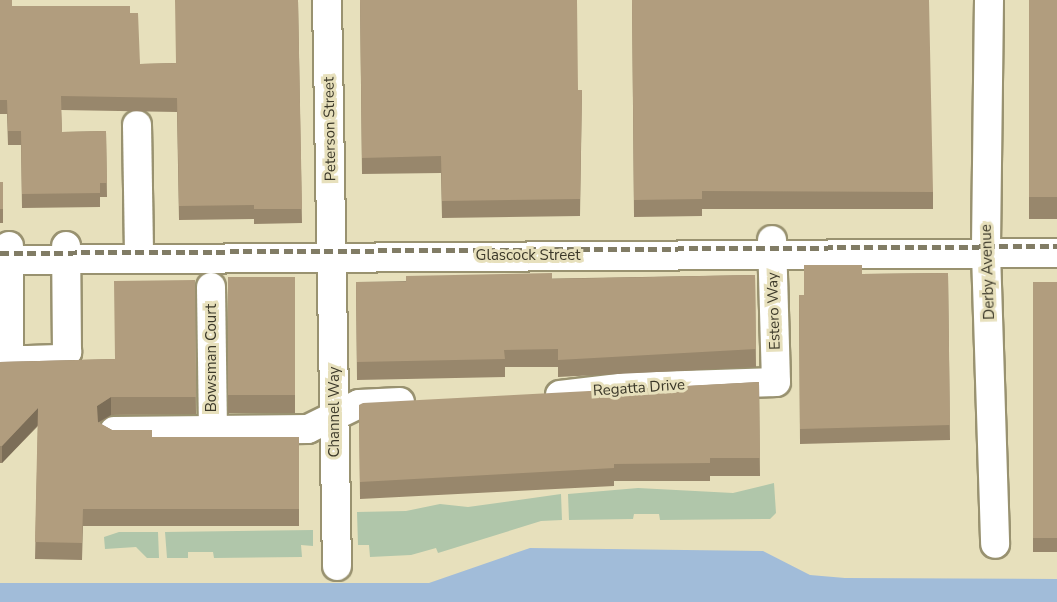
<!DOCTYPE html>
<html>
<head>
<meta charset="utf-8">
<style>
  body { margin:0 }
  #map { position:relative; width:1057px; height:602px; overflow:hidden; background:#e7e0bc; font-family:"Nunito Sans",sans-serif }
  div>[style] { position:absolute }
  .green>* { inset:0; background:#b0c6aa }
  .water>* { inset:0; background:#a1bcd9 }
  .roads { filter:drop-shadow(2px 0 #999270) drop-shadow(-2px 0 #999270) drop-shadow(0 2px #999270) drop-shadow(0 -2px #999270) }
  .minor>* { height:28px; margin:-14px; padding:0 14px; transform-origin:14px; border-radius:14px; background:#fff }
  .rail>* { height:4.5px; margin-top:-2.25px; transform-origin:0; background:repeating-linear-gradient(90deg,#817c65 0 9px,transparent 0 13.5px) }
  .wall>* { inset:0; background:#98876c; transform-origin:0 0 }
  .shaded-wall>* { inset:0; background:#7c6e58 }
  .building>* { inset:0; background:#b19d7e; transform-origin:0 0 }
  span { translate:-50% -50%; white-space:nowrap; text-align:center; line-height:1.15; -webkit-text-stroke:6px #e7e0bc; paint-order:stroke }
  .street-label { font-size:15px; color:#3b3829 }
</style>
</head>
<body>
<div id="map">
  <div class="green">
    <div style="clip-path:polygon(774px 483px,776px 513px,770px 519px,660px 520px,659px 514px,634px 514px,633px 519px,569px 520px,568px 494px,638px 488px,733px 493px)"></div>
    <div style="clip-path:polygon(561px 494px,562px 520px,541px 521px,438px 553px,436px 548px,411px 555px,370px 557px,369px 545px,358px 545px,357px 512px,406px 511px,440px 504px,468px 507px)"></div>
    <div style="clip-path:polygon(313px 530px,313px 546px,301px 545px,302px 557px,214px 558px,213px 552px,188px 552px,188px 558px,167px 558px,165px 532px)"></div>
    <div style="clip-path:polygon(119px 532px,158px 532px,159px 558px,147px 558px,136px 547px,105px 549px,104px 537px)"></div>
  </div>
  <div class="water">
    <div style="clip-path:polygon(530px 548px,763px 551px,810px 575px,845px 578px,1057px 579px,1057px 602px,0 602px,0 583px,429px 583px)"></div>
  </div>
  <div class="roads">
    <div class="minor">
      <div style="left:327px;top:0;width:566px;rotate:88.99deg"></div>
      <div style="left:989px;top:0;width:253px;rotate:90.7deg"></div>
      <div style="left:986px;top:253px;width:291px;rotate:88.2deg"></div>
      <div style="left:137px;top:125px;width:133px;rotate:89.1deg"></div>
      <div style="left:9px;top:246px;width:106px;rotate:90deg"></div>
      <div style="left:9px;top:352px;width:11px;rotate:49deg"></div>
      <div style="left:16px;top:360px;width:12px"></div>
      <div style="left:28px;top:360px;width:31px;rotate:-2deg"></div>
      <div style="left:59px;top:359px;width:11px;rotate:-41deg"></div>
      <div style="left:67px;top:352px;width:106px;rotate:-90.5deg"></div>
      <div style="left:0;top:260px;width:1057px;rotate:-0.38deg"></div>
      <div style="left:211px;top:287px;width:143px;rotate:89.2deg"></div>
      <div style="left:560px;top:395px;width:66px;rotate:-6.9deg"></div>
      <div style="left:626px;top:387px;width:150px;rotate:-1.9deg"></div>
      <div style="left:776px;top:382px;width:142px;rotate:-91.6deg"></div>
      <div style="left:114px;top:431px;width:194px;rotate:-0.6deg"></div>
      <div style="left:308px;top:429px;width:57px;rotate:-26.1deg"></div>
      <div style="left:359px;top:404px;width:41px;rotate:-2.8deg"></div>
    </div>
  </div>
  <div class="rail">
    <div style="left:0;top:253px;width:1057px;rotate:-0.38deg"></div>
  </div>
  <div class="wall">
    <div style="clip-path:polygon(0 0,12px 6px,130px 13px,140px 64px,176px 63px,298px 0,302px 223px,254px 224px,254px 219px,179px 220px,177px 112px,61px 110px,62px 132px,106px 131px,107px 197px,100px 197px,100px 207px,22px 208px,21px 145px,8px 145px,7px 114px,0 114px)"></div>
    <div style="clip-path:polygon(360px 0,578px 90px,582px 90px,580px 216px,442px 218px,441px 173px,362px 174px)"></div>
    <div style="clip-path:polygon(632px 0,933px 192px,933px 209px,702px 209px,702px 216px,634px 217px)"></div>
    <div style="left:1029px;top:0;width:28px;height:219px"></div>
    <div style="left:0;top:182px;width:3px;height:41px"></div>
    <div style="clip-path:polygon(948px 273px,950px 440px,800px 444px,799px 295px,804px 295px,862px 274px)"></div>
    <div style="clip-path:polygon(755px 275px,756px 367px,558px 377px,558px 367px,505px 367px,505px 377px,357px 380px,356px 282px)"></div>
    <div style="left:295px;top:277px;width:136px;height:67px;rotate:90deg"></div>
    <div style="clip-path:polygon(195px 280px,196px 414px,111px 415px,99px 423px,112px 430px,152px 437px,299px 437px,299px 526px,83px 526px,82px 560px,35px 559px,38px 426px,2px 463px,0 463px,0 362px,115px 359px)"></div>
    <div style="left:1033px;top:282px;width:24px;height:270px"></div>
    <div style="clip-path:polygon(759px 382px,760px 476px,710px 476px,710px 481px,614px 481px,614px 486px,360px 499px,359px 405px)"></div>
  </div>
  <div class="shaded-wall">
    <div style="clip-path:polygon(111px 397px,111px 415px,97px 423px,97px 406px)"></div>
    <div style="clip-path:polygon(38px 408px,38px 425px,2px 463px,2px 446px)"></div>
  </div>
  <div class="building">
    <div style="clip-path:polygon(0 0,12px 0,12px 6px,130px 6px,130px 13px,138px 13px,140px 64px,176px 63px,175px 0,298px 0,302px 209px,254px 209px,254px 205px,179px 206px,177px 98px,61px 96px,62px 132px,106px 131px,107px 183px,100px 183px,100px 193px,22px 194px,21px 131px,8px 131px,7px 100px,0 100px)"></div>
    <div style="clip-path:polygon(360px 0,577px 0,578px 90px,582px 90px,580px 199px,442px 201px,441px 156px,362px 158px)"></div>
    <div style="clip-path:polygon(632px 0,929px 0,933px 192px,702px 191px,702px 199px,634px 200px)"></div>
    <div style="left:1029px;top:0;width:28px;height:197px"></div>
    <div style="left:0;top:182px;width:3px;height:27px"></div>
    <div style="clip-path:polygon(804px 265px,862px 265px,862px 274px,948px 273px,950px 425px,800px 429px,799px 295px,804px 295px)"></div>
    <div style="clip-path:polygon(552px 273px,552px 279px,755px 275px,756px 349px,558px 360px,558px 349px,504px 350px,505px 359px,357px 362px,356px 282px,406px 282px,406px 276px)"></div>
    <div style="left:295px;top:277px;width:118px;height:67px;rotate:90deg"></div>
    <div style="clip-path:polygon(195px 280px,196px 397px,111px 397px,97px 406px,98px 422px,112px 430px,152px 430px,152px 437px,299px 437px,299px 509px,83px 509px,82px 543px,35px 542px,38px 408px,2px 446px,0 446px,0 362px,115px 359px,114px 281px)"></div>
    <div style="left:1033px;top:282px;width:24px;height:256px"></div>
    <div style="clip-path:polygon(759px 382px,760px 458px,710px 458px,710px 463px,614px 464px,614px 468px,360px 482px,359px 405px,363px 403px)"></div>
  </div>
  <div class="street-label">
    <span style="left:330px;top:129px;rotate:-91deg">Peterson Street</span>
    <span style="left:528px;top:256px">Glascock Street</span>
    <span style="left:988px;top:272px;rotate:-92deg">Derby Avenue</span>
    <span style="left:774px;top:311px;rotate:-92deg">Estero Way</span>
    <span style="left:212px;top:358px;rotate:-90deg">Bowsman Court</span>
    <span style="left:639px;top:388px;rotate:-4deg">Regatta Drive</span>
    <span style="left:335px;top:412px;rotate:-90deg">Channel Way</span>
  </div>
</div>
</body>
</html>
